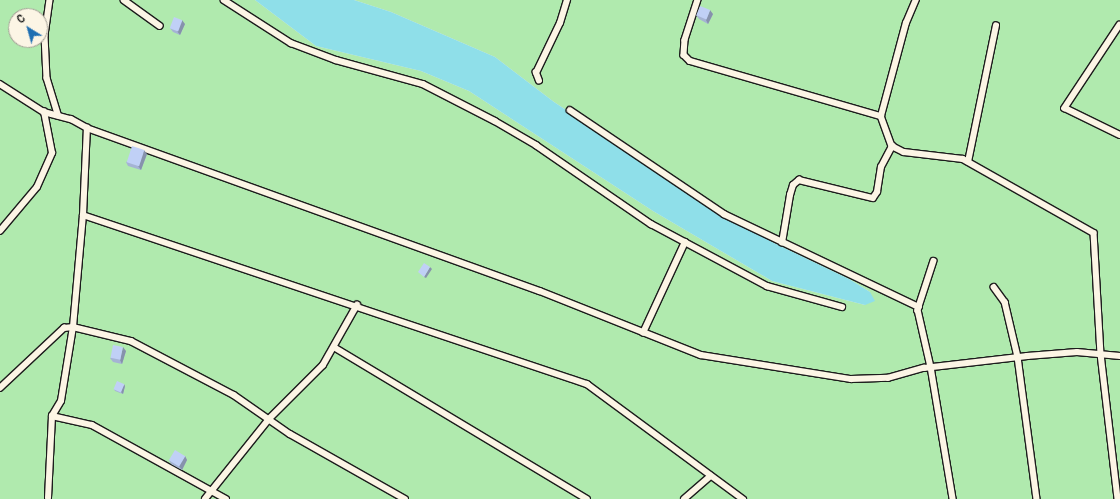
<!DOCTYPE html>
<html>
<head>
<meta charset="utf-8">
<style>
  body { margin:0 }
  #map { position:relative; width:1120px; height:499px; overflow:hidden; background:#eaeaea; font-family:Pangolin,sans-serif }
  div>[style] { position:absolute }
  .green>* { inset:0; background:#b0eaae }
  .water>* { inset:0; background:#8fdfe9 }
  .roads { filter:drop-shadow(1px 0 #1c1c1c) drop-shadow(-1px 0 #1c1c1c) drop-shadow(0 1px #1c1c1c) drop-shadow(0 -1px #1c1c1c) }
  .service>* { height:5.5px; margin:-2.75px; padding:0 2.75px; transform-origin:2.75px; border-radius:2.75px; background:#fcf5e5 }
  .wall>* { inset:0; background:#a5b3d4 }
  .shaded-wall>* { inset:0; background:#8692ac }
  .building>* { inset:0; background:#c0d0f6; transform-origin:0 0 }
  span { translate:-50% -50%; white-space:nowrap; text-align:center; line-height:1.15; -webkit-text-stroke:3px #fcf5e5; paint-order:stroke }
  .north { position:absolute; left:8px; top:8px; width:40px; height:40px; box-sizing:border-box; background:#fcf5e5; border:1px solid #a29e95; border-radius:50%; rotate:323deg; font-size:11px; font-weight:700; line-height:16px; text-align:center; color:#1c1c1c }
  .north::after { content:''; display:block; margin:auto; width:14px; height:18px; background:#1f6fb2; clip-path:polygon(50% 0,100% 100%,50% 72%,0 100%) }
</style>
</head>
<body>
<div id="map">
  <div class="green">
    <div style="clip-path:polygon(evenodd,0 0,255px 0,316px 46px,421px 71px,469px 91px,653px 211px,772px 281px,865px 305px,870px 292px,849px 279px,774px 243px,709px 205px,554px 102px,495px 57px,391px 12px,354px 0,1120px 0,1120px 499px,0 499px,0 0,16px 16px,40px 16px,40px 40px,16px 40px,16px 16px)"></div>
  </div>
  <div class="water">
    <div style="clip-path:polygon(255px 0,354px 0,391px 12px,495px 57px,554px 102px,709px 205px,774px 243px,849px 279px,870px 292px,875px 301px,865px 305px,772px 281px,653px 211px,469px 91px,421px 71px,316px 46px)"></div>
  </div>
  <div class="roads">
    <div class="service">
      <div style="left:50px;top:0;width:36px;rotate:98deg"></div>
      <div style="left:45px;top:36px;width:42px;rotate:87.3deg"></div>
      <div style="left:47px;top:78px;width:39px;rotate:73deg"></div>
      <div style="left:124px;top:0;width:44px;rotate:35.8deg"></div>
      <div style="left:224px;top:0;width:80px;rotate:32.7deg"></div>
      <div style="left:291px;top:43px;width:48px;rotate:20.7deg"></div>
      <div style="left:336px;top:60px;width:90px;rotate:15.4deg"></div>
      <div style="left:423px;top:84px;width:81px;rotate:27.2deg"></div>
      <div style="left:495px;top:121px;width:48px;rotate:30.3deg"></div>
      <div style="left:536px;top:145px;width:140px;rotate:34.5deg"></div>
      <div style="left:651px;top:224px;width:132px;rotate:28.1deg"></div>
      <div style="left:767px;top:286px;width:78px;rotate:15.6deg"></div>
      <div style="left:698px;top:0;width:42px;rotate:108deg"></div>
      <div style="left:685px;top:40px;width:15px;rotate:94deg"></div>
      <div style="left:684px;top:55px;width:8px;rotate:45deg"></div>
      <div style="left:690px;top:61px;width:199px;rotate:16.1deg"></div>
      <div style="left:881px;top:116px;width:32px;rotate:70deg"></div>
      <div style="left:892px;top:146px;width:13px;rotate:27deg"></div>
      <div style="left:904px;top:152px;width:59px;rotate:6.8deg"></div>
      <div style="left:963px;top:159px;width:150px;rotate:29.5deg"></div>
      <div style="left:1094px;top:233px;width:121px;rotate:86.7deg"></div>
      <div style="left:1101px;top:354px;width:146px;rotate:83.3deg"></div>
      <div style="left:1120px;top:25px;width:100px;rotate:123.5deg"></div>
      <div style="left:1065px;top:108px;width:61px;rotate:26.1deg"></div>
      <div style="left:539px;top:81px;width:9px;rotate:-111deg"></div>
      <div style="left:536px;top:73px;width:55px;rotate:-64.4deg"></div>
      <div style="left:560px;top:23px;width:24px;rotate:-73deg"></div>
      <div style="left:0;top:84px;width:52px;rotate:32.5deg"></div>
      <div style="left:44px;top:112px;width:28px;rotate:15deg"></div>
      <div style="left:71px;top:119px;width:18px;rotate:29deg"></div>
      <div style="left:87px;top:128px;width:481px;rotate:19.8deg"></div>
      <div style="left:540px;top:291px;width:173px;rotate:21.7deg"></div>
      <div style="left:701px;top:355px;width:152px;rotate:9.1deg"></div>
      <div style="left:851px;top:379px;width:37px;rotate:-2deg"></div>
      <div style="left:888px;top:378px;width:37px;rotate:-16deg"></div>
      <div style="left:924px;top:368px;width:104px;rotate:-6.6deg"></div>
      <div style="left:1027px;top:356px;width:50px;rotate:-4.6deg"></div>
      <div style="left:1077px;top:352px;width:43px;rotate:5.3deg"></div>
      <div style="left:570px;top:110px;width:186px;rotate:34deg"></div>
      <div style="left:724px;top:214px;width:216px;rotate:25.5deg"></div>
      <div style="left:881px;top:116px;width:96px;rotate:-75deg"></div>
      <div style="left:906px;top:23px;width:25px;rotate:-67deg"></div>
      <div style="left:968px;top:162px;width:139px;rotate:-78.4deg"></div>
      <div style="left:83px;top:215px;width:532px;rotate:18.54deg"></div>
      <div style="left:587px;top:384px;width:194px;rotate:36.4deg"></div>
      <div style="left:0;top:231px;width:57px;rotate:-49.9deg"></div>
      <div style="left:37px;top:187px;width:37px;rotate:-66deg"></div>
      <div style="left:52px;top:153px;width:42px;rotate:-101deg"></div>
      <div style="left:782px;top:243px;width:49px;rotate:-80.5deg"></div>
      <div style="left:790px;top:195px;width:10px;rotate:-73deg"></div>
      <div style="left:793px;top:185px;width:8px;rotate:-40deg"></div>
      <div style="left:799px;top:180px;width:76px;rotate:13.7deg"></div>
      <div style="left:873px;top:198px;width:7px;rotate:-56deg"></div>
      <div style="left:877px;top:192px;width:25px;rotate:-81deg"></div>
      <div style="left:881px;top:167px;width:24px;rotate:-62deg"></div>
      <div style="left:934px;top:261px;width:52px;rotate:108.1deg"></div>
      <div style="left:918px;top:310px;width:58px;rotate:77.2deg"></div>
      <div style="left:931px;top:367px;width:134px;rotate:80.5deg"></div>
      <div style="left:994px;top:287px;width:19px;rotate:54deg"></div>
      <div style="left:1005px;top:302px;width:57px;rotate:76.7deg"></div>
      <div style="left:1018px;top:357px;width:143px;rotate:82.4deg"></div>
      <div style="left:643px;top:333px;width:100px;rotate:-65.2deg"></div>
      <div style="left:334px;top:347px;width:295px;rotate:31deg"></div>
      <div style="left:0;top:388px;width:88px;rotate:-43.2deg"></div>
      <div style="left:64px;top:328px;width:9px;rotate:-6deg"></div>
      <div style="left:73px;top:327px;width:60px;rotate:13.6deg"></div>
      <div style="left:131px;top:341px;width:116px;rotate:27.7deg"></div>
      <div style="left:234px;top:395px;width:68px;rotate:34.9deg"></div>
      <div style="left:290px;top:434px;width:132px;rotate:29.5deg"></div>
      <div style="left:52px;top:416px;width:41px;rotate:12.7deg"></div>
      <div style="left:92px;top:425px;width:153px;rotate:28.9deg"></div>
      <div style="left:48px;top:498px;width:82px;rotate:-87.2deg"></div>
      <div style="left:52px;top:416px;width:17px;rotate:-59deg"></div>
      <div style="left:61px;top:401px;width:75px;rotate:-80.8deg"></div>
      <div style="left:73px;top:327px;width:112px;rotate:-84.9deg"></div>
      <div style="left:83px;top:215px;width:87px;rotate:-87.4deg"></div>
      <div style="left:205px;top:499px;width:102px;rotate:-51.3deg"></div>
      <div style="left:269px;top:419px;width:76px;rotate:-45deg"></div>
      <div style="left:323px;top:365px;width:69px;rotate:-60.5deg"></div>
      <div style="left:684px;top:499px;width:35px;rotate:-41deg"></div>
    </div>
  </div>
  <div class="wall">
    <div style="clip-path:polygon(713px 14px,708px 24px,699px 19px,696px 15px)"></div>
    <div style="clip-path:polygon(185px 24px,180px 35px,173px 32px,170px 28px)"></div>
    <div style="clip-path:polygon(147px 154px,141px 170px,128px 166px,126px 162px)"></div>
    <div style="clip-path:polygon(126px 351px,122px 364px,113px 362px,110px 358px)"></div>
    <div style="clip-path:polygon(125px 386px,123px 394px,115px 391px,114px 389px)"></div>
    <div style="clip-path:polygon(185px 456px,187px 460px,182px 470px,171px 464px,169px 460px)"></div>
  </div>
  <div class="shaded-wall">
    <div style="clip-path:polygon(710px 10px,713px 14px,708px 24px,706px 20px)"></div>
    <div style="clip-path:polygon(182px 20px,185px 24px,180px 35px,177px 31px)"></div>
    <div style="clip-path:polygon(144px 150px,147px 154px,141px 170px,138px 166px)"></div>
    <div style="clip-path:polygon(430px 267px,432px 269px,426px 278px,424px 277px)"></div>
    <div style="clip-path:polygon(123px 347px,126px 351px,122px 364px,120px 360px)"></div>
    <div style="clip-path:polygon(124px 384px,125px 386px,123px 394px,121px 392px)"></div>
    <div style="clip-path:polygon(185px 456px,187px 460px,182px 470px,179px 466px)"></div>
  </div>
  <div class="building">
    <div style="left:700px;top:6px;width:11px;height:10px;rotate:22deg"></div>
    <div style="left:174px;top:17px;width:9px;height:12px;rotate:21deg"></div>
    <div style="left:132px;top:146px;width:13px;height:17px;rotate:18deg"></div>
    <div style="clip-path:polygon(424px 263px,430px 267px,424px 277px,418px 272px)"></div>
    <div style="left:113px;top:345px;width:10px;height:13px;rotate:11deg"></div>
    <div style="left:117px;top:381px;width:8px;height:9px;rotate:23deg"></div>
    <div style="left:175px;top:450px;width:12px;height:12px;rotate:31deg"></div>
  </div>
  <div class="north">С</div>
</div>
</body>
</html>
